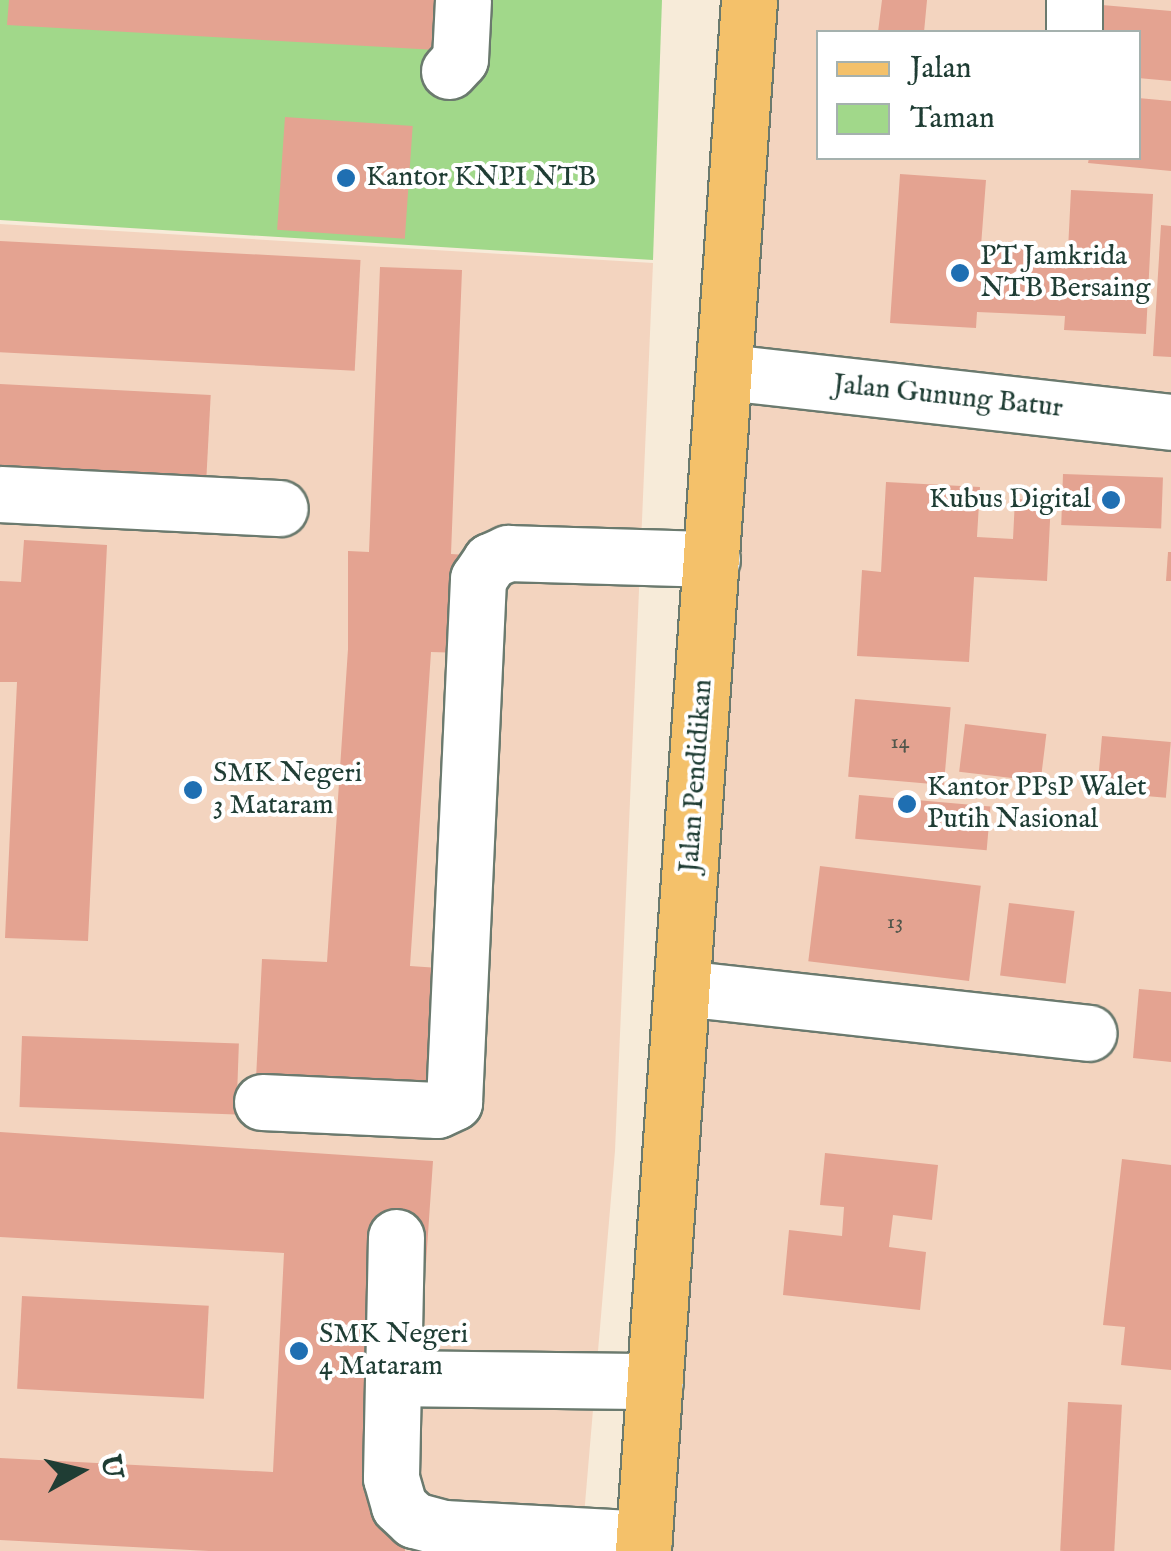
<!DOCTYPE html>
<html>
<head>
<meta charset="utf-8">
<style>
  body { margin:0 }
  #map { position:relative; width:1171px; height:1551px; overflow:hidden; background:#f7ebd9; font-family:"IM FELL English",serif }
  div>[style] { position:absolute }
  .built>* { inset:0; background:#f3d4bf }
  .green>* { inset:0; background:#a1d88a }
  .building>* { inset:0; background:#e4a391; transform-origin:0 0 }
  .roads { filter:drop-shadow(2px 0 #6b7a6e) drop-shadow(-2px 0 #6b7a6e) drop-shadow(0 2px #6b7a6e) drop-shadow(0 -2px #6b7a6e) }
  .minor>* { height:55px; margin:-27.5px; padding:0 27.5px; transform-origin:27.5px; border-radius:27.5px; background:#fff }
  .major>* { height:55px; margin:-27.5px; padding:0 27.5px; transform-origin:27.5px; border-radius:27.5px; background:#f4c16a }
  .dots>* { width:28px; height:28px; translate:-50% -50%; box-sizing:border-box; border:5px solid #fff; border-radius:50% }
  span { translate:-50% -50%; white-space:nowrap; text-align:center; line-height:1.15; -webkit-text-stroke:8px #fff; paint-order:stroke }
  .number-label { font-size:22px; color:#50564b }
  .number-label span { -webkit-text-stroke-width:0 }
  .poi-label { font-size:28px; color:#1f3d34 }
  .left { translate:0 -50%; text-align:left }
  .right { translate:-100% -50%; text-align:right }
  .street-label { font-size:28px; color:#1f3d34 }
  .legend { position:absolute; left:816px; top:30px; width:325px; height:130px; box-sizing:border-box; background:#fff; border:2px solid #a5b1ae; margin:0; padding:12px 18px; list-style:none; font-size:30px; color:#1f3d34 }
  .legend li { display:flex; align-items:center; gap:20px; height:50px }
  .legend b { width:50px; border:2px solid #a5b1ae }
  .north { position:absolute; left:30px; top:1421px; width:100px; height:100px; -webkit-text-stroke:8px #fff; paint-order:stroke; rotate:82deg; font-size:28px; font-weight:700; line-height:40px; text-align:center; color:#1f3d34 }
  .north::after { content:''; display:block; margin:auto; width:35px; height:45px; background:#1f3d34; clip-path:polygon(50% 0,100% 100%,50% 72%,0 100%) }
</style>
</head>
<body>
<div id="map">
  <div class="built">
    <div style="clip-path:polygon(evenodd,753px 0,1171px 0,1171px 1551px,660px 1551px,753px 0,818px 32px,1138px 32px,1138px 158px,818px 158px,818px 32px)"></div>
    <div style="clip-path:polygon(0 224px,653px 263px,615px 1151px,581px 1551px,0 1551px)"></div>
  </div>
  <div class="green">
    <div style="clip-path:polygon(0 0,662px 0,653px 260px,0 220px)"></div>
  </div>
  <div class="building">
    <div style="clip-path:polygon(9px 0,439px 0,436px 50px,7px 25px)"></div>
    <div style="clip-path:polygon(882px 0,927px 0,924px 32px,878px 32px)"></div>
    <div style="clip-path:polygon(1102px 5px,1171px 11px,1171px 81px,1138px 78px,1138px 32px,1100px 32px)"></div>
    <div style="clip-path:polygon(1138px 98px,1171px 101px,1171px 171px,1088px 163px,1089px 158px,1138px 158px)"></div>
    <div style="left:285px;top:117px;width:128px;height:113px;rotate:4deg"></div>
    <div style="clip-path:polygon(900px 174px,986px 180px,981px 246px,1068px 250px,1071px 190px,1153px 194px,1146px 334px,1064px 330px,1065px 316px,977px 312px,976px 328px,890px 323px)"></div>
    <div style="clip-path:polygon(1161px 225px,1171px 226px,1171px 357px,1153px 356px)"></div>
    <div style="left:0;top:241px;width:361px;height:111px;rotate:3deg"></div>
    <div style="clip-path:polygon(380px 267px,462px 270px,451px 554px,467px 555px,464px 653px,431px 652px,410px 966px,439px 968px,434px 1088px,256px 1079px,262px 959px,327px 962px,348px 649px,348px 551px,369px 552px)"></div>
    <div style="left:0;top:384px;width:211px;height:107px;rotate:3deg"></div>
    <div style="left:1063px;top:474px;width:100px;height:51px;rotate:2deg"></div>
    <div style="clip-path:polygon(886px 482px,980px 487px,977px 537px,1013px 539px,1015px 499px,1051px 501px,1047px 581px,974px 577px,969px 662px,857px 656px,862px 570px,881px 572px)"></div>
    <div style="clip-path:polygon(24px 540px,107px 545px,88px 941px,5px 938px,17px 682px,0 682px,0 581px,21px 582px)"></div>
    <div style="clip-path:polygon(1168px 552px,1171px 552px,1171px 581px,1166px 581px)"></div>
    <div style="left:855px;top:699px;width:96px;height:78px;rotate:5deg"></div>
    <div style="left:965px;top:724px;width:82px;height:48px;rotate:7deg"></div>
    <div style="left:1102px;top:736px;width:69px;height:56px;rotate:5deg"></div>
    <div style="left:859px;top:795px;width:132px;height:44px;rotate:5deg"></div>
    <div style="left:820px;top:866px;width:162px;height:96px;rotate:7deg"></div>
    <div style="left:1009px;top:903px;width:66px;height:73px;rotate:7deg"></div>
    <div style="clip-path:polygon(1139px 989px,1171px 992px,1171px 1062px,1133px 1058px)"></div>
    <div style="left:22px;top:1036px;width:217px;height:71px;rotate:2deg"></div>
    <div style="clip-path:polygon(0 1132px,433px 1161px,426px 1263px,388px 1260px,408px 1478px,405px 1551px,209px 1551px,0 1540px,0 1458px,273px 1472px,284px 1253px,0 1237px)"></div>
    <div style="clip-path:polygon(825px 1153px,938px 1165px,932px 1220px,893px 1215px,889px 1247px,926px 1252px,920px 1310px,783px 1295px,789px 1230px,842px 1236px,844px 1207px,820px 1205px)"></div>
    <div style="clip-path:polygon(1122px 1159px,1171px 1165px,1171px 1370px,1121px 1365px,1125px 1327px,1103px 1325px)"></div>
    <div style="left:22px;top:1296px;width:187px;height:93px;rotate:3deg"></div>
    <div style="left:1068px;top:1402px;width:54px;height:149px;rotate:3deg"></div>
  </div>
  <div class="roads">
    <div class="minor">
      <div style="left:1074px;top:32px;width:32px;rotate:-90deg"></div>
      <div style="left:449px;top:71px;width:16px;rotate:-47deg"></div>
      <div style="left:460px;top:59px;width:59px;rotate:-87.1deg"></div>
      <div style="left:726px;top:372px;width:448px;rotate:6.4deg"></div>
      <div style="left:0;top:494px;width:280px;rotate:2.9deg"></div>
      <div style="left:682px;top:988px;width:409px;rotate:6.3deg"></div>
      <div style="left:262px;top:1102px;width:175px;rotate:2.6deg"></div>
      <div style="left:437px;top:1110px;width:19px;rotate:-25deg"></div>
      <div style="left:454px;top:1102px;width:524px;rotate:-87.37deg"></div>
      <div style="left:478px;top:579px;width:22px;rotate:-56deg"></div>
      <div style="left:490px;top:561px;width:20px;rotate:-24deg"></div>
      <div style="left:508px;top:553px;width:204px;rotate:1.7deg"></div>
      <div style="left:396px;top:1237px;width:241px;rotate:91.2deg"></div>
      <div style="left:391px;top:1478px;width:29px;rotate:74deg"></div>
      <div style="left:399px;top:1506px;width:21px;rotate:43deg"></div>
      <div style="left:414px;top:1520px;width:31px;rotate:15deg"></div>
      <div style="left:444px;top:1528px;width:200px;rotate:3.1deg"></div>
      <div style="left:393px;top:1378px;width:262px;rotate:0.7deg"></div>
    </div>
    <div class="major">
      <div style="left:643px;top:1551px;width:1555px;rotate:-86.09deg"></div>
    </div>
  </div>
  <div class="dots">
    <div style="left:346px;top:178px;background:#1f6fb2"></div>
    <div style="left:960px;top:273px;background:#1f6fb2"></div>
    <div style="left:1111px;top:500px;background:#1f6fb2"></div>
    <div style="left:193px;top:790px;background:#1f6fb2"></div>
    <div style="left:907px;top:804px;background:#1f6fb2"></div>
    <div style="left:299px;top:1351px;background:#1f6fb2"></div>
  </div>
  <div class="number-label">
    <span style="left:900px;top:743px">14</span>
    <span style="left:895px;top:923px">13</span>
  </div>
  <div class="poi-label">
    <span class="left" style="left:366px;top:178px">Kantor KNPI NTB</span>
    <span class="left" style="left:980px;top:273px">PT Jamkrida<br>NTB Bersaing</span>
    <span class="right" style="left:1091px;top:500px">Kubus Digital</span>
    <span class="left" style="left:213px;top:790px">SMK Negeri<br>3 Mataram</span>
    <span class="left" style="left:927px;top:804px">Kantor PPsP Walet<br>Putih Nasional</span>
    <span class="left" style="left:319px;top:1351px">SMK Negeri<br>4 Mataram</span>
  </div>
  <div class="street-label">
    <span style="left:948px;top:397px;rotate:6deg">Jalan Gunung Batur</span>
    <span style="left:697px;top:776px;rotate:-86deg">Jalan Pendidikan</span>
  </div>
  <ul class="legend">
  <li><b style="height:12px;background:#f4c16a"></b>Jalan</li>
  <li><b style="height:28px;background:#a1d88a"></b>Taman</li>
  </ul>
  <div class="north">U</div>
</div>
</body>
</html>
